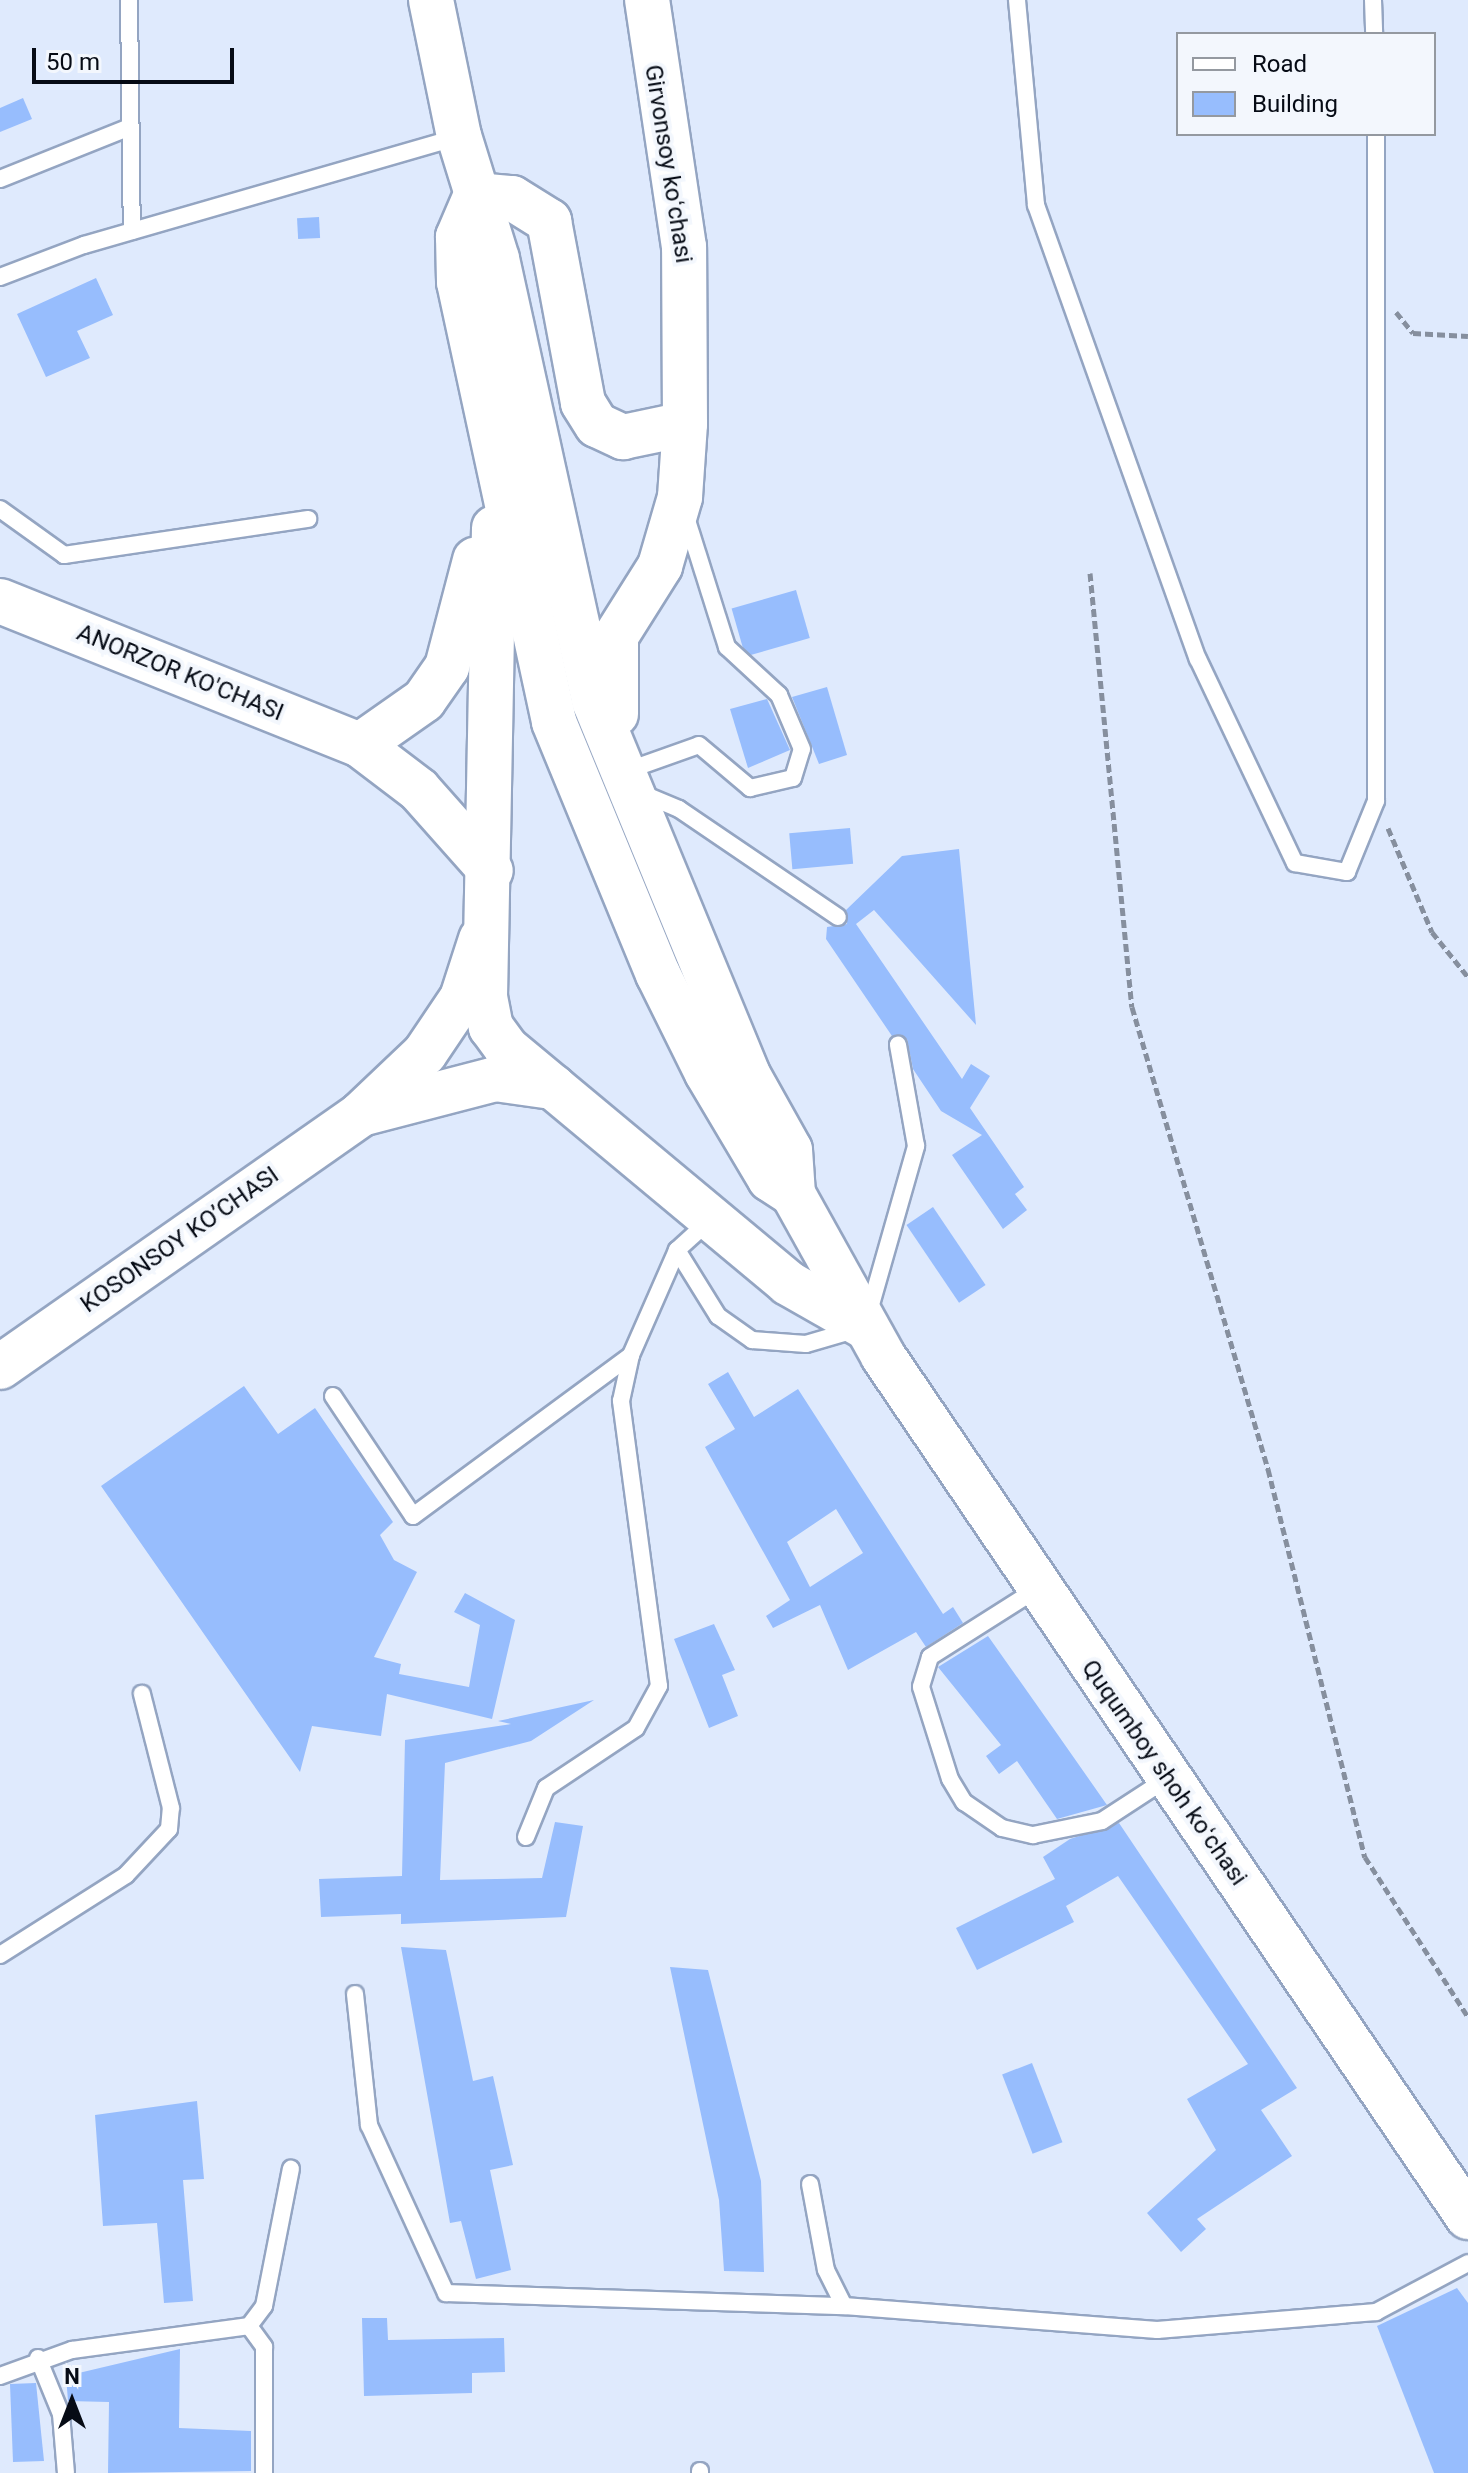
<!DOCTYPE html>
<html>
<head>
<meta charset="utf-8">
<style>
  body { margin:0 }
  #map { position:relative; width:1468px; height:2473px; overflow:hidden; background:#dfeafd; font-family:Roboto,sans-serif }
  div>[style] { position:absolute }
  .building>* { inset:0; background:#97bdfd; transform-origin:0 0 }
  .path>* { height:5px; margin-top:-2.5px; transform-origin:0; background:repeating-linear-gradient(90deg,#868f9e 0 8px,transparent 0 12px) }
  .roads { filter:drop-shadow(2px 0 #94a5c2) drop-shadow(-2px 0 #94a5c2) drop-shadow(0 2px #94a5c2) drop-shadow(0 -2px #94a5c2) }
  .service>* { height:16px; margin:-8px; padding:0 8px; transform-origin:8px; border-radius:8px; background:#fff }
  .secondary>* { height:44px; margin:-22px; padding:0 22px; transform-origin:22px; border-radius:22px; background:#fff }
  .primary>* { height:44px; margin:-22px; padding:0 22px; transform-origin:22px; border-radius:22px; background:#fff }
  span { translate:-50% -50%; white-space:nowrap; text-align:center; line-height:1.15; -webkit-text-stroke:8px #f3f7fd; paint-order:stroke }
  .street-label { font-size:24px; color:#060b15 }
  .legend { position:absolute; left:1176px; top:32px; width:260px; height:104px; box-sizing:border-box; background:#f3f7fd; border:2px solid #9499a0; margin:0; padding:10px 14px; list-style:none; font-size:24px; color:#060b15 }
  .legend li { display:flex; align-items:center; gap:16px; height:40px }
  .legend b { width:40px; border:2px solid #9499a0 }
  .north { position:absolute; left:32px; top:2361px; width:80px; height:80px; -webkit-text-stroke:6px #f3f7fd; paint-order:stroke; rotate:0deg; font-size:22px; font-weight:700; line-height:32px; text-align:center; color:#060b15 }
  .north::after { content:''; display:block; margin:auto; width:28px; height:36px; background:#060b15; clip-path:polygon(50% 0,100% 100%,50% 72%,0 100%) }
  .scale { position:absolute; left:32px; top:48px; width:202px; height:36px; box-sizing:border-box; border:4px solid #060b15; border-top:0; padding-left:10px; font-size:24px; line-height:28px; white-space:nowrap; color:#060b15; -webkit-text-stroke:6px #f3f7fd; paint-order:stroke }
</style>
</head>
<body>
<div id="map">
  <div class="building">
    <div style="clip-path:polygon(23px 98px,32px 119px,0 132px,0 108px)"></div>
    <div style="left:319px;top:217px;width:21px;height:22px;rotate:87deg"></div>
    <div style="clip-path:polygon(96px 278px,113px 315px,77px 331px,90px 358px,46px 377px,17px 314px)"></div>
    <div style="left:796px;top:590px;width:50px;height:67px;rotate:74deg"></div>
    <div style="clip-path:polygon(827px 687px,847px 755px,819px 764px,792px 697px)"></div>
    <div style="clip-path:polygon(767px 699px,790px 750px,748px 768px,730px 709px)"></div>
    <div style="left:850px;top:828px;width:36px;height:61px;rotate:85deg"></div>
    <div style="clip-path:polygon(959px 849px,976px 1025px,874px 910px,856px 924px,962px 1079px,971px 1064px,990px 1076px,970px 1108px,1024px 1187px,1015px 1194px,1027px 1210px,1003px 1229px,952px 1155px,982px 1135px,941px 1111px,913px 1069px,907px 1039px,892px 1036px,826px 939px,827px 927px,847px 924px,846px 910px,902px 856px)"></div>
    <div style="left:933px;top:1207px;width:94px;height:32px;rotate:56deg"></div>
    <div style="clip-path:polygon(evenodd,728px 1372px,754px 1417px,798px 1389px,943px 1614px,953px 1607px,963px 1623px,926px 1647px,916px 1632px,848px 1670px,820px 1605px,773px 1628px,766px 1616px,790px 1600px,705px 1447px,735px 1429px,708px 1384px,728px 1372px,836px 1509px,863px 1553px,810px 1587px,787px 1542px,836px 1509px)"></div>
    <div style="clip-path:polygon(244px 1386px,278px 1434px,315px 1408px,393px 1522px,380px 1535px,394px 1560px,417px 1572px,374px 1657px,401px 1664px,399px 1674px,469px 1687px,480px 1625px,454px 1612px,465px 1593px,515px 1620px,492px 1719px,387px 1694px,381px 1736px,312px 1726px,300px 1772px,101px 1486px)"></div>
    <div style="clip-path:polygon(714px 1624px,735px 1670px,722px 1675px,738px 1716px,709px 1728px,674px 1639px)"></div>
    <div style="clip-path:polygon(988px 1636px,1058px 1735px,1107px 1805px,1057px 1819px,1017px 1761px,999px 1774px,986px 1756px,1001px 1745px,938px 1667px)"></div>
    <div style="clip-path:polygon(594px 1700px,531px 1741px,445px 1763px,440px 1880px,542px 1878px,555px 1822px,583px 1826px,566px 1917px,401px 1924px,401px 1914px,321px 1917px,319px 1879px,402px 1876px,405px 1740px,511px 1724px,498px 1721px)"></div>
    <div style="clip-path:polygon(1119px 1823px,1297px 2088px,1261px 2110px,1292px 2156px,1197px 2219px,1206px 2229px,1181px 2252px,1147px 2213px,1216px 2150px,1187px 2099px,1248px 2064px,1118px 1876px,1066px 1906px,1074px 1922px,977px 1970px,956px 1928px,1055px 1879px,1043px 1857px,1070px 1839px)"></div>
    <div style="clip-path:polygon(401px 1947px,446px 1950px,473px 2081px,493px 2076px,513px 2165px,490px 2170px,511px 2270px,476px 2279px,461px 2221px,450px 2223px)"></div>
    <div style="clip-path:polygon(670px 1967px,708px 1970px,761px 2181px,764px 2272px,724px 2271px,719px 2200px)"></div>
    <div style="left:1032px;top:2063px;width:85px;height:32px;rotate:69deg"></div>
    <div style="clip-path:polygon(197px 2101px,204px 2179px,183px 2180px,193px 2301px,164px 2303px,157px 2223px,103px 2226px,95px 2115px)"></div>
    <div style="clip-path:polygon(1457px 2288px,1468px 2303px,1468px 2473px,1434px 2473px,1377px 2326px)"></div>
    <div style="clip-path:polygon(362px 2318px,387px 2318px,388px 2340px,504px 2338px,505px 2372px,472px 2373px,472px 2393px,364px 2396px)"></div>
    <div style="clip-path:polygon(180px 2349px,179px 2428px,251px 2431px,251px 2471px,108px 2473px,109px 2402px,68px 2401px,66px 2376px)"></div>
    <div style="clip-path:polygon(36px 2383px,44px 2461px,13px 2462px,10px 2384px)"></div>
  </div>
  <div class="path">
    <div style="left:1396px;top:312px;width:27px;rotate:51deg"></div>
    <div style="left:1413px;top:333px;width:55px;rotate:3.1deg"></div>
    <div style="left:1090px;top:573px;width:436px;rotate:84.5deg"></div>
    <div style="left:1132px;top:1007px;width:482px;rotate:73.6deg"></div>
    <div style="left:1268px;top:1469px;width:400px;rotate:76deg"></div>
    <div style="left:1365px;top:1857px;width:190px;rotate:57.2deg"></div>
    <div style="left:1388px;top:828px;width:113px;rotate:67.1deg"></div>
    <div style="left:1432px;top:932px;width:58px;rotate:51.3deg"></div>
  </div>
  <div class="roads">
    <div class="service">
      <div style="left:129px;top:0;width:231px;rotate:89.3deg"></div>
      <div style="left:1017px;top:0;width:206px;rotate:84.7deg"></div>
      <div style="left:1036px;top:205px;width:482px;rotate:70.4deg"></div>
      <div style="left:1198px;top:659px;width:226px;rotate:64.6deg"></div>
      <div style="left:1295px;top:863px;width:53px;rotate:9.8deg"></div>
      <div style="left:1347px;top:872px;width:77px;rotate:-67.8deg"></div>
      <div style="left:1376px;top:801px;width:667px;rotate:-90deg"></div>
      <div style="left:1373px;top:0;width:34px;rotate:88deg"></div>
      <div style="left:0;top:179px;width:140px;rotate:-21.8deg"></div>
      <div style="left:0;top:277px;width:90px;rotate:-20.9deg"></div>
      <div style="left:84px;top:245px;width:388px;rotate:-16.1deg"></div>
      <div style="left:0;top:509px;width:79px;rotate:35.7deg"></div>
      <div style="left:64px;top:555px;width:247px;rotate:-8.4deg"></div>
      <div style="left:626px;top:771px;width:77px;rotate:-19.6deg"></div>
      <div style="left:699px;top:745px;width:67px;rotate:40.1deg"></div>
      <div style="left:750px;top:788px;width:44px;rotate:-13.1deg"></div>
      <div style="left:793px;top:778px;width:30px;rotate:-73deg"></div>
      <div style="left:802px;top:749px;width:59px;rotate:-113.1deg"></div>
      <div style="left:779px;top:695px;width:71px;rotate:-137.3deg"></div>
      <div style="left:727px;top:647px;width:139px;rotate:-107.5deg"></div>
      <div style="left:641px;top:793px;width:41px;rotate:22.8deg"></div>
      <div style="left:679px;top:809px;width:192px;rotate:34.2deg"></div>
      <div style="left:677px;top:1250px;width:78px;rotate:58.2deg"></div>
      <div style="left:718px;top:1316px;width:42px;rotate:35.2deg"></div>
      <div style="left:752px;top:1340px;width:54px;rotate:4.2deg"></div>
      <div style="left:806px;top:1344px;width:50px;rotate:-16.3deg"></div>
      <div style="left:868px;top:1315px;width:176px;rotate:-74.1deg"></div>
      <div style="left:916px;top:1146px;width:103px;rotate:-100.1deg"></div>
      <div style="left:333px;top:1396px;width:144px;rotate:56.3deg"></div>
      <div style="left:413px;top:1516px;width:271px;rotate:-36.4deg"></div>
      <div style="left:1037px;top:1589px;width:127px;rotate:147.6deg"></div>
      <div style="left:930px;top:1657px;width:31px;rotate:107deg"></div>
      <div style="left:921px;top:1687px;width:96px;rotate:72.5deg"></div>
      <div style="left:950px;top:1779px;width:27px;rotate:59deg"></div>
      <div style="left:964px;top:1802px;width:46px;rotate:34.4deg"></div>
      <div style="left:1002px;top:1828px;width:32px;rotate:13deg"></div>
      <div style="left:1033px;top:1835px;width:70px;rotate:-11.5deg"></div>
      <div style="left:1102px;top:1821px;width:79px;rotate:-33.1deg"></div>
      <div style="left:526px;top:1837px;width:53px;rotate:-67.8deg"></div>
      <div style="left:546px;top:1788px;width:108px;rotate:-33.7deg"></div>
      <div style="left:636px;top:1728px;width:48px;rotate:-61.3deg"></div>
      <div style="left:659px;top:1686px;width:288px;rotate:-97.6deg"></div>
      <div style="left:621px;top:1401px;width:47px;rotate:-77.7deg"></div>
      <div style="left:631px;top:1355px;width:115px;rotate:-66.3deg"></div>
      <div style="left:677px;top:1250px;width:43px;rotate:-42.2deg"></div>
      <div style="left:0;top:1955px;width:149px;rotate:-32.4deg"></div>
      <div style="left:126px;top:1875px;width:63px;rotate:-46.9deg"></div>
      <div style="left:169px;top:1829px;width:21px;rotate:-85deg"></div>
      <div style="left:171px;top:1808px;width:118px;rotate:-104.3deg"></div>
      <div style="left:355px;top:1994px;width:132px;rotate:83.9deg"></div>
      <div style="left:369px;top:2125px;width:185px;rotate:65.4deg"></div>
      <div style="left:446px;top:2293px;width:398px;rotate:1.9deg"></div>
      <div style="left:844px;top:2306px;width:314px;rotate:4.4deg"></div>
      <div style="left:1157px;top:2330px;width:220px;rotate:-4.7deg"></div>
      <div style="left:1376px;top:2312px;width:104px;rotate:-28deg"></div>
      <div style="left:810px;top:2184px;width:87px;rotate:79.5deg"></div>
      <div style="left:826px;top:2270px;width:40px;rotate:63.4deg"></div>
      <div style="left:249px;top:2326px;width:25px;rotate:-53deg"></div>
      <div style="left:264px;top:2306px;width:140px;rotate:-78.9deg"></div>
      <div style="left:38px;top:2358px;width:61px;rotate:67.7deg"></div>
      <div style="left:61px;top:2414px;width:59px;rotate:85.2deg"></div>
      <div style="left:0;top:2376px;width:77px;rotate:-19.9deg"></div>
      <div style="left:72px;top:2350px;width:179px;rotate:-7.7deg"></div>
      <div style="left:249px;top:2326px;width:26px;rotate:54deg"></div>
      <div style="left:264px;top:2347px;width:126px;rotate:90deg"></div>
      <div style="left:700px;top:2473px;width:2px;rotate:-90deg"></div>
    </div>
    <div class="secondary">
      <div style="left:0;top:1367px;width:441px;rotate:-35deg"></div>
      <div style="left:361px;top:1114px;width:88px;rotate:-43.6deg"></div>
      <div style="left:425px;top:1053px;width:66px;rotate:-56.1deg"></div>
      <div style="left:462px;top:998px;width:62px;rotate:-72.1deg"></div>
    </div>
    <div class="primary">
      <div style="left:431px;top:0;width:139px;rotate:78.4deg"></div>
      <div style="left:459px;top:136px;width:129px;rotate:72.8deg"></div>
      <div style="left:497px;top:259px;width:453px;rotate:77.6deg"></div>
      <div style="left:594px;top:701px;width:402px;rotate:67.6deg"></div>
      <div style="left:747px;top:1073px;width:88px;rotate:60.8deg"></div>
      <div style="left:790px;top:1150px;width:44px;rotate:86.1deg"></div>
      <div style="left:793px;top:1194px;width:185px;rotate:60.9deg"></div>
      <div style="left:883px;top:1356px;width:1041px;rotate:55.81deg"></div>
      <div style="left:476px;top:195px;width:46px;rotate:113.2deg"></div>
      <div style="left:458px;top:237px;width:45px;rotate:88.7deg"></div>
      <div style="left:459px;top:282px;width:450px;rotate:77.8deg"></div>
      <div style="left:554px;top:722px;width:273px;rotate:67.6deg"></div>
      <div style="left:658px;top:974px;width:110px;rotate:63.7deg"></div>
      <div style="left:707px;top:1073px;width:123px;rotate:59.3deg"></div>
      <div style="left:770px;top:1179px;width:27px;rotate:33deg"></div>
      <div style="left:476px;top:195px;width:36px;rotate:5deg"></div>
      <div style="left:512px;top:198px;width:44px;rotate:31.9deg"></div>
      <div style="left:549px;top:221px;width:185px;rotate:79.4deg"></div>
      <div style="left:583px;top:403px;width:26px;rotate:58deg"></div>
      <div style="left:597px;top:425px;width:29px;rotate:25deg"></div>
      <div style="left:623px;top:437px;width:63px;rotate:-11.8deg"></div>
      <div style="left:494px;top:528px;width:469px;rotate:91.1deg"></div>
      <div style="left:485px;top:997px;width:31px;rotate:79deg"></div>
      <div style="left:491px;top:1027px;width:26px;rotate:54deg"></div>
      <div style="left:506px;top:1048px;width:61px;rotate:39.7deg"></div>
      <div style="left:0;top:601px;width:388px;rotate:21.8deg"></div>
      <div style="left:360px;top:745px;width:74px;rotate:37.3deg"></div>
      <div style="left:419px;top:790px;width:108px;rotate:48.4deg"></div>
      <div style="left:616px;top:714px;width:78px;rotate:-90deg"></div>
      <div style="left:616px;top:636px;width:83px;rotate:-57.8deg"></div>
      <div style="left:660px;top:566px;width:72px;rotate:-73.8deg"></div>
      <div style="left:680px;top:497px;width:73px;rotate:-86.1deg"></div>
      <div style="left:685px;top:424px;width:177px;rotate:-90.3deg"></div>
      <div style="left:684px;top:247px;width:250px;rotate:-98.5deg"></div>
      <div style="left:360px;top:745px;width:78px;rotate:-35.1deg"></div>
      <div style="left:424px;top:700px;width:40px;rotate:-55.1deg"></div>
      <div style="left:447px;top:667px;width:111px;rotate:-75.3deg"></div>
      <div style="left:361px;top:1114px;width:138px;rotate:-14.6deg"></div>
      <div style="left:495px;top:1079px;width:59px;rotate:7.9deg"></div>
      <div style="left:553px;top:1087px;width:306px;rotate:39.8deg"></div>
      <div style="left:788px;top:1283px;width:89px;rotate:29.7deg"></div>
    </div>
  </div>
  <div class="street-label">
    <span style="left:668px;top:164px;rotate:81deg">Girvonsoy koʻchasi</span>
    <span style="left:180px;top:673px;rotate:22deg">ANORZOR KO'CHASI</span>
    <span style="left:180px;top:1240px;rotate:-35deg">KOSONSOY KO’CHASI</span>
    <span style="left:1164px;top:1773px;rotate:55deg">Ququmboy shoh koʻchasi</span>
  </div>
  <ul class="legend">
  <li><b style="height:10px;background:#fff"></b>Road</li>
  <li><b style="height:22px;background:#97bdfd"></b>Building</li>
  </ul>
  <div class="north">N</div>
  <div class="scale">50 m</div>
</div>
</body>
</html>
